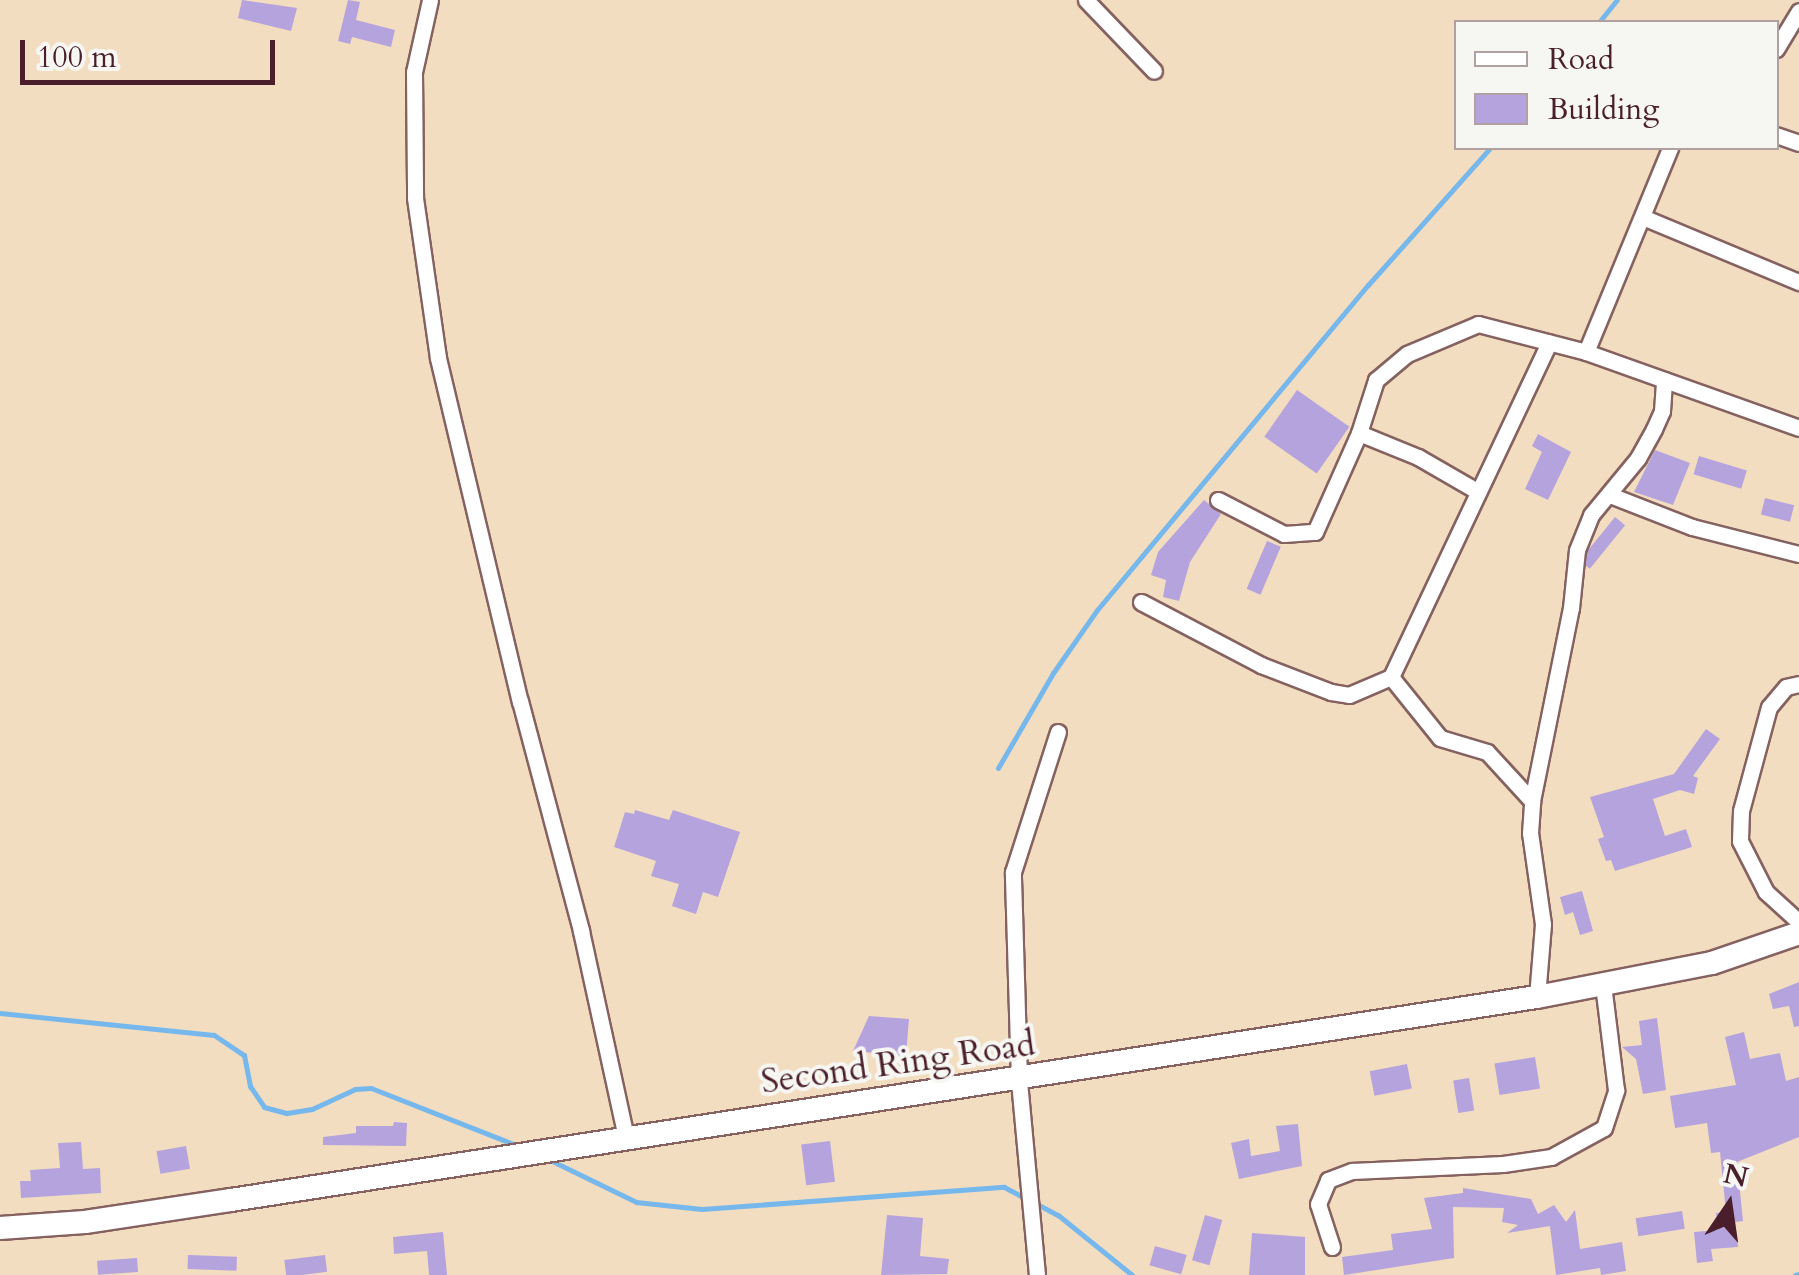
<!DOCTYPE html>
<html>
<head>
<meta charset="utf-8">
<style>
  body { margin:0 }
  #map { position:relative; width:1799px; height:1275px; overflow:hidden; background:#f3ddc1; font-family:Cardo,serif }
  div>[style] { position:absolute }
  .stream>* { height:5px; margin:-2.5px; padding:0 2.5px; transform-origin:2.5px; border-radius:2.5px; background:#77b8ec }
  .building>* { inset:0; background:#b4a3dc; transform-origin:0 0 }
  .roads { filter:drop-shadow(2px 0 #856260) drop-shadow(-2px 0 #856260) drop-shadow(0 2px #856260) drop-shadow(0 -2px #856260) }
  .minor>* { height:15px; margin:-7.5px; padding:0 7.5px; transform-origin:7.5px; border-radius:7.5px; background:#fff }
  .secondary>* { height:22px; margin:-11px; padding:0 11px; transform-origin:11px; border-radius:11px; background:#fff }
  span { translate:-50% -50%; white-space:nowrap; text-align:center; line-height:1.15; -webkit-text-stroke:8px #f6f6f2; paint-order:stroke }
  .street-label { font-size:35px; color:#4a1f2b }
  .legend { position:absolute; left:1454px; top:20px; width:325px; height:130px; box-sizing:border-box; background:#f6f6f2; border:2px solid #b1a0a2; margin:0; padding:12px 18px; list-style:none; font-size:30px; color:#4a1f2b }
  .legend li { display:flex; align-items:center; gap:20px; height:50px }
  .legend b { width:50px; border:2px solid #b1a0a2 }
  .north { position:absolute; left:1679px; top:1155px; width:100px; height:100px; -webkit-text-stroke:8px #f6f6f2; paint-order:stroke; rotate:13deg; font-size:28px; font-weight:700; line-height:40px; text-align:center; color:#4a1f2b }
  .north::after { content:''; display:block; margin:auto; width:35px; height:45px; background:#4a1f2b; clip-path:polygon(50% 0,100% 100%,50% 72%,0 100%) }
  .scale { position:absolute; left:20px; top:40px; width:255px; height:45px; box-sizing:border-box; border:5px solid #4a1f2b; border-top:0; padding-left:12px; font-size:30px; line-height:35px; white-space:nowrap; color:#4a1f2b; -webkit-text-stroke:8px #f6f6f2; paint-order:stroke }
</style>
</head>
<body>
<div id="map">
  <div class="stream">
    <div style="left:1599px;top:22px;width:28px;rotate:-51deg"></div>
    <div style="left:998px;top:768px;width:110px;rotate:-59.9deg"></div>
    <div style="left:1053px;top:673px;width:77px;rotate:-55.1deg"></div>
    <div style="left:1097px;top:610px;width:423px;rotate:-50.2deg"></div>
    <div style="left:1368px;top:285px;width:183px;rotate:-48.3deg"></div>
    <div style="left:0;top:1013px;width:215px;rotate:5.9deg"></div>
    <div style="left:214px;top:1035px;width:36px;rotate:34deg"></div>
    <div style="left:244px;top:1055px;width:32px;rotate:79deg"></div>
    <div style="left:250px;top:1086px;width:25px;rotate:56deg"></div>
    <div style="left:264px;top:1107px;width:24px;rotate:15deg"></div>
    <div style="left:287px;top:1113px;width:25px;rotate:-9deg"></div>
    <div style="left:312px;top:1109px;width:47px;rotate:-24.9deg"></div>
    <div style="left:355px;top:1089px;width:16px;rotate:-4deg"></div>
    <div style="left:371px;top:1088px;width:161px;rotate:21.5deg"></div>
    <div style="left:550px;top:1160px;width:96px;rotate:26deg"></div>
    <div style="left:636px;top:1202px;width:66px;rotate:6.1deg"></div>
    <div style="left:702px;top:1209px;width:303px;rotate:-4.2deg"></div>
    <div style="left:1004px;top:1187px;width:24px;rotate:28deg"></div>
    <div style="left:1035px;top:1203px;width:26px;rotate:28deg"></div>
    <div style="left:1058px;top:1215px;width:95px;rotate:39deg"></div>
    <div style="left:1795px;top:1275px;width:4px;rotate:-14deg"></div>
  </div>
  <div class="building">
    <div style="clip-path:polygon(242px 0,297px 8px,291px 31px,238px 18px)"></div>
    <div style="clip-path:polygon(348px 0,360px 2px,356px 20px,395px 30px,391px 47px,352px 37px,350px 44px,338px 41px)"></div>
    <div style="left:1297px;top:390px;width:64px;height:57px;rotate:35deg"></div>
    <div style="clip-path:polygon(1538px 434px,1571px 452px,1548px 500px,1525px 489px,1542px 452px,1532px 446px)"></div>
    <div style="clip-path:polygon(1655px 450px,1690px 463px,1673px 505px,1634px 492px)"></div>
    <div style="left:1699px;top:456px;width:50px;height:19px;rotate:17deg"></div>
    <div style="left:1765px;top:498px;width:30px;height:17px;rotate:14deg"></div>
    <div style="clip-path:polygon(1204px 500px,1221px 514px,1190px 562px,1179px 601px,1163px 597px,1166px 580px,1151px 575px,1158px 552px)"></div>
    <div style="left:1615px;top:517px;width:13px;height:56px;rotate:39deg"></div>
    <div style="left:1267px;top:541px;width:15px;height:52px;rotate:23deg"></div>
    <div style="clip-path:polygon(1706px 729px,1720px 739px,1693px 776px,1698px 778px,1694px 794px,1680px 790px,1653px 799px,1665px 836px,1686px 829px,1692px 847px,1615px 871px,1611px 860px,1606px 861px,1598px 839px,1604px 837px,1590px 797px,1674px 774px)"></div>
    <div style="clip-path:polygon(635px 810px,669px 820px,673px 810px,740px 832px,718px 897px,703px 892px,696px 914px,672px 906px,679px 884px,651px 876px,656px 861px,614px 847px,625px 812px,634px 814px)"></div>
    <div style="clip-path:polygon(1582px 891px,1593px 931px,1580px 935px,1573px 912px,1565px 915px,1560px 897px)"></div>
    <div style="clip-path:polygon(1799px 982px,1799px 1026px,1794px 1027px,1789px 1006px,1773px 1009px,1769px 994px)"></div>
    <div style="clip-path:polygon(869px 1016px,909px 1019px,906px 1056px,853px 1051px)"></div>
    <div style="clip-path:polygon(1657px 1018px,1666px 1090px,1643px 1094px,1636px 1059px,1622px 1047px,1642px 1045px,1639px 1021px)"></div>
    <div style="clip-path:polygon(1744px 1032px,1750px 1059px,1780px 1053px,1786px 1081px,1799px 1077px,1799px 1137px,1737px 1162px,1743px 1221px,1735px 1222px,1738px 1247px,1711px 1249px,1713px 1261px,1697px 1263px,1694px 1232px,1718px 1230px,1716px 1213px,1726px 1212px,1720px 1152px,1711px 1153px,1707px 1123px,1675px 1128px,1670px 1096px,1736px 1085px,1725px 1037px)"></div>
    <div style="left:1535px;top:1057px;width:32px;height:41px;rotate:81deg"></div>
    <div style="left:1407px;top:1064px;width:25px;height:38px;rotate:79deg"></div>
    <div style="left:1469px;top:1078px;width:33px;height:16px;rotate:81deg"></div>
    <div style="clip-path:polygon(394px 1122px,407px 1123px,406px 1146px,323px 1145px,323px 1137px,356px 1133px,356px 1126px,393px 1126px)"></div>
    <div style="clip-path:polygon(1298px 1124px,1302px 1166px,1239px 1179px,1231px 1143px,1249px 1139px,1251px 1156px,1280px 1151px,1276px 1126px)"></div>
    <div style="left:830px;top:1141px;width:41px;height:29px;rotate:83deg"></div>
    <div style="clip-path:polygon(81px 1142px,83px 1169px,100px 1168px,101px 1193px,21px 1198px,20px 1181px,31px 1181px,30px 1170px,60px 1168px,58px 1143px)"></div>
    <div style="left:186px;top:1146px;width:23px;height:30px;rotate:80deg"></div>
    <div style="clip-path:polygon(1463px 1188px,1531px 1199px,1538px 1214px,1554px 1205px,1566px 1222px,1575px 1210px,1580px 1249px,1622px 1242px,1626px 1271px,1601px 1275px,1600px 1268px,1556px 1275px,1550px 1226px,1507px 1233px,1518px 1225px,1502px 1222px,1504px 1208px,1453px 1207px,1454px 1258px,1344px 1275px,1342px 1257px,1393px 1250px,1391px 1234px,1432px 1229px,1424px 1198px,1463px 1193px)"></div>
    <div style="left:1682px;top:1211px;width:18px;height:47px;rotate:81deg"></div>
    <div style="clip-path:polygon(887px 1215px,923px 1218px,920px 1256px,949px 1259px,947px 1274px,881px 1275px)"></div>
    <div style="left:1205px;top:1215px;width:18px;height:47px;rotate:16deg"></div>
    <div style="clip-path:polygon(443px 1232px,447px 1275px,429px 1275px,427px 1251px,394px 1254px,393px 1237px)"></div>
    <div style="clip-path:polygon(1252px 1233px,1305px 1237px,1305px 1275px,1249px 1275px)"></div>
    <div style="left:1155px;top:1246px;width:33px;height:20px;rotate:16deg"></div>
    <div style="left:188px;top:1255px;width:49px;height:14px;rotate:2deg"></div>
    <div style="left:325px;top:1255px;width:17px;height:41px;rotate:83deg"></div>
    <div style="left:137px;top:1258px;width:14px;height:40px;rotate:86deg"></div>
  </div>
  <div class="roads">
    <div class="minor">
      <div style="left:430px;top:0;width:74px;rotate:102.5deg"></div>
      <div style="left:414px;top:72px;width:126px;rotate:89.5deg"></div>
      <div style="left:415px;top:198px;width:162px;rotate:81.8deg"></div>
      <div style="left:438px;top:358px;width:353px;rotate:76.6deg"></div>
      <div style="left:520px;top:701px;width:238px;rotate:75.1deg"></div>
      <div style="left:581px;top:931px;width:212px;rotate:77.7deg"></div>
      <div style="left:1086px;top:0;width:98px;rotate:46.2deg"></div>
      <div style="left:1776px;top:49px;width:44px;rotate:-58.8deg"></div>
      <div style="left:1776px;top:135px;width:24px;rotate:19deg"></div>
      <div style="left:1645px;top:218px;width:167px;rotate:22.6deg"></div>
      <div style="left:1586px;top:352px;width:221px;rotate:-67.6deg"></div>
      <div style="left:1359px;top:433px;width:56px;rotate:-72.2deg"></div>
      <div style="left:1376px;top:380px;width:40px;rotate:-40deg"></div>
      <div style="left:1407px;top:354px;width:77px;rotate:-22.9deg"></div>
      <div style="left:1478px;top:324px;width:112px;rotate:14.5deg"></div>
      <div style="left:1586px;top:352px;width:226px;rotate:19.6deg"></div>
      <div style="left:1610px;top:495px;width:88px;rotate:21.3deg"></div>
      <div style="left:1692px;top:527px;width:110px;rotate:14.2deg"></div>
      <div style="left:1218px;top:500px;width:74px;rotate:27.3deg"></div>
      <div style="left:1284px;top:534px;width:31px;rotate:-4deg"></div>
      <div style="left:1315px;top:532px;width:108px;rotate:-66deg"></div>
      <div style="left:1359px;top:433px;width:64px;rotate:22.1deg"></div>
      <div style="left:1418px;top:457px;width:68px;rotate:30deg"></div>
      <div style="left:1141px;top:602px;width:136px;rotate:27.7deg"></div>
      <div style="left:1261px;top:665px;width:75px;rotate:21.1deg"></div>
      <div style="left:1331px;top:692px;width:18px;rotate:9deg"></div>
      <div style="left:1349px;top:695px;width:46px;rotate:-23.2deg"></div>
      <div style="left:1391px;top:677px;width:370px;rotate:-64.7deg"></div>
      <div style="left:1391px;top:677px;width:78px;rotate:51.2deg"></div>
      <div style="left:1440px;top:738px;width:49px;rotate:16.6deg"></div>
      <div style="left:1487px;top:752px;width:67px;rotate:47.4deg"></div>
      <div style="left:1799px;top:684px;width:13px;rotate:167deg"></div>
      <div style="left:1786px;top:687px;width:26px;rotate:130deg"></div>
      <div style="left:1769px;top:707px;width:108px;rotate:105.1deg"></div>
      <div style="left:1741px;top:811px;width:30px;rotate:92deg"></div>
      <div style="left:1740px;top:841px;width:57px;rotate:63deg"></div>
      <div style="left:1766px;top:892px;width:45px;rotate:42.3deg"></div>
      <div style="left:1537px;top:997px;width:73px;rotate:-85.3deg"></div>
      <div style="left:1543px;top:924px;width:92px;rotate:-98.1deg"></div>
      <div style="left:1530px;top:833px;width:32px;rotate:-86deg"></div>
      <div style="left:1532px;top:801px;width:197px;rotate:-78.6deg"></div>
      <div style="left:1571px;top:608px;width:58px;rotate:-84.1deg"></div>
      <div style="left:1577px;top:550px;width:38px;rotate:-68deg"></div>
      <div style="left:1591px;top:515px;width:74px;rotate:-50.5deg"></div>
      <div style="left:1638px;top:458px;width:33px;rotate:-61deg"></div>
      <div style="left:1654px;top:429px;width:20px;rotate:-66deg"></div>
      <div style="left:1662px;top:411px;width:31px;rotate:-86deg"></div>
      <div style="left:1332px;top:1247px;width:45px;rotate:-108deg"></div>
      <div style="left:1318px;top:1204px;width:26px;rotate:-67deg"></div>
      <div style="left:1328px;top:1180px;width:26px;rotate:-21deg"></div>
      <div style="left:1352px;top:1171px;width:151px;rotate:-2.7deg"></div>
      <div style="left:1503px;top:1164px;width:49px;rotate:-8.3deg"></div>
      <div style="left:1551px;top:1157px;width:60px;rotate:-28.7deg"></div>
      <div style="left:1604px;top:1128px;width:40px;rotate:-72deg"></div>
      <div style="left:1616px;top:1090px;width:107px;rotate:-97deg"></div>
      <div style="left:1037px;top:1275px;width:196px;rotate:-95.3deg"></div>
      <div style="left:1019px;top:1080px;width:208px;rotate:-91.7deg"></div>
      <div style="left:1013px;top:872px;width:147px;rotate:-72.2deg"></div>
    </div>
    <div class="secondary">
      <div style="left:0;top:1228px;width:85px;rotate:-4deg"></div>
      <div style="left:85px;top:1222px;width:148px;rotate:-8.6deg"></div>
      <div style="left:231px;top:1200px;width:1322px;rotate:-8.84deg"></div>
      <div style="left:1537px;top:997px;width:178px;rotate:-11deg"></div>
      <div style="left:1712px;top:963px;width:92px;rotate:-19deg"></div>
    </div>
  </div>
  <div class="street-label">
    <span style="left:898px;top:1063px;rotate:-8deg">Second Ring Road</span>
  </div>
  <ul class="legend">
  <li><b style="height:12px;background:#fff"></b>Road</li>
  <li><b style="height:28px;background:#b4a3dc"></b>Building</li>
  </ul>
  <div class="north">N</div>
  <div class="scale">100 m</div>
</div>
</body>
</html>
